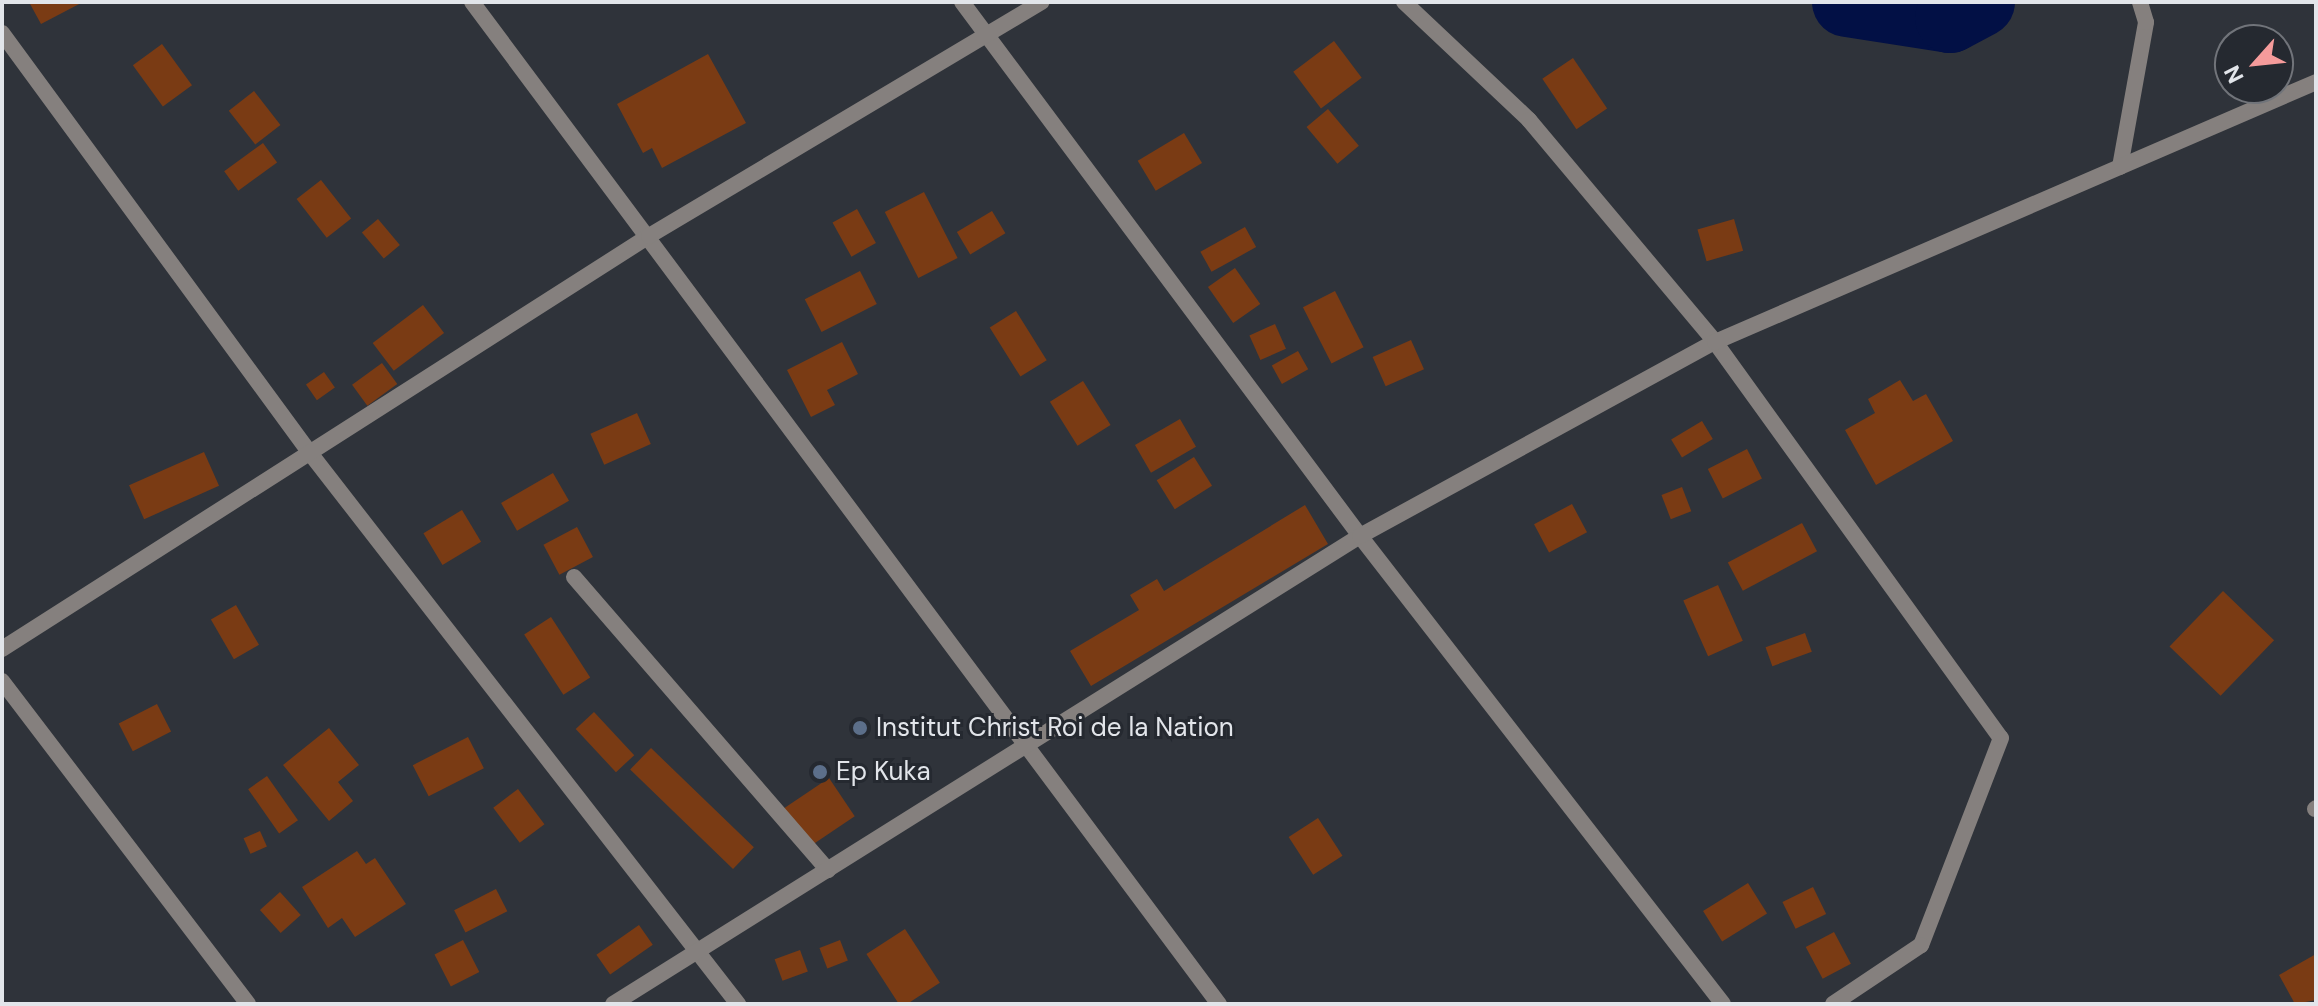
<!DOCTYPE html>
<html>
<head>
<meta charset="utf-8">
<style>
  body { margin:0 }
  #map { position:relative; width:2318px; height:1006px; overflow:hidden; background:#2f333a; font-family:"DM Sans",sans-serif }
  div>[style] { position:absolute }
  .river>* { height:70px; margin:-35px; padding:0 35px; transform-origin:35px; border-radius:35px; background:#021045 }
  .building>* { inset:0; background:#7a3b14; transform-origin:0 0 }
  .service>* { height:16px; margin:-8px; padding:0 8px; transform-origin:8px; border-radius:8px; background:#85807e }
  .minor>* { height:16px; margin:-8px; padding:0 8px; transform-origin:8px; border-radius:8px; background:#85807e }
  .tertiary>* { height:16px; margin:-8px; padding:0 8px; transform-origin:8px; border-radius:8px; background:#85807e }
  .dots>* { width:22px; height:22px; translate:-50% -50%; box-sizing:border-box; border:4px solid #252930; border-radius:50% }
  span { translate:-50% -50%; white-space:nowrap; text-align:center; line-height:1.15; -webkit-text-stroke:6px #252930; paint-order:stroke }
  .poi-label { font-size:26px; color:#e2e5ea }
  .left { translate:0 -50%; text-align:left }
  .frame { position:absolute; inset:0; border:4px solid #e2e5ea; pointer-events:none }
  .north { position:absolute; left:2214px; top:24px; width:80px; height:80px; box-sizing:border-box; background:#252930; border:2px solid #71747a; border-radius:50%; rotate:243deg; font-size:22px; font-weight:700; line-height:32px; text-align:center; color:#e2e5ea }
  .north::after { content:''; display:block; margin:auto; width:28px; height:36px; background:#f59b9b; clip-path:polygon(50% 0,100% 100%,50% 72%,0 100%) }
</style>
</head>
<body>
<div id="map">
  <div class="river">
    <div style="left:1847px;top:2px;width:104px;rotate:8.8deg"></div>
    <div style="left:1950px;top:18px;width:34px;rotate:-28deg"></div>
  </div>
  <div class="building">
    <div style="clip-path:polygon(29px 2px,83px 2px,41px 24px)"></div>
    <div style="left:1334px;top:41px;width:46px;height:51px;rotate:53deg"></div>
    <div style="left:162px;top:44px;width:51px;height:36px;rotate:54deg"></div>
    <div style="clip-path:polygon(708px 54px,746px 123px,662px 168px,652px 148px,643px 153px,617px 104px)"></div>
    <div style="left:1573px;top:58px;width:61px;height:37px;rotate:56deg"></div>
    <div style="left:254px;top:91px;width:43px;height:32px;rotate:52deg"></div>
    <div style="left:1328px;top:109px;width:48px;height:28px;rotate:50deg"></div>
    <div style="left:1184px;top:133px;width:35px;height:54px;rotate:59deg"></div>
    <div style="left:263px;top:143px;width:24px;height:48px;rotate:54deg"></div>
    <div style="left:321px;top:180px;width:49px;height:31px;rotate:52deg"></div>
    <div style="left:924px;top:192px;width:74px;height:44px;rotate:63deg"></div>
    <div style="left:857px;top:209px;width:39px;height:28px;rotate:61deg"></div>
    <div style="left:992px;top:211px;width:26px;height:41px;rotate:59deg"></div>
    <div style="left:378px;top:219px;width:34px;height:21px;rotate:50deg"></div>
    <div style="left:1734px;top:219px;width:33px;height:38px;rotate:74deg"></div>
    <div style="left:1245px;top:227px;width:23px;height:51px;rotate:61deg"></div>
    <div style="left:1235px;top:268px;width:44px;height:33px;rotate:55deg"></div>
    <div style="left:860px;top:271px;width:37px;height:62px;rotate:63deg"></div>
    <div style="left:1335px;top:291px;width:63px;height:36px;rotate:63deg"></div>
    <div style="left:423px;top:305px;width:35px;height:63px;rotate:53deg"></div>
    <div style="left:1016px;top:311px;width:58px;height:31px;rotate:58deg"></div>
    <div style="left:1275px;top:324px;width:27px;height:28px;rotate:66deg"></div>
    <div style="left:1411px;top:340px;width:32px;height:42px;rotate:66deg"></div>
    <div style="clip-path:polygon(842px 342px,858px 374px,827px 390px,835px 405px,811px 417px,787px 370px)"></div>
    <div style="left:1298px;top:351px;width:21px;height:30px;rotate:61deg"></div>
    <div style="left:382px;top:363px;width:26px;height:37px;rotate:54deg"></div>
    <div style="left:324px;top:372px;width:19px;height:22px;rotate:55deg"></div>
    <div style="clip-path:polygon(1900px 380px,1913px 401px,1926px 394px,1953px 441px,1876px 485px,1845px 430px,1875px 413px,1868px 399px)"></div>
    <div style="left:1083px;top:381px;width:52px;height:39px;rotate:58deg"></div>
    <div style="left:637px;top:413px;width:34px;height:51px;rotate:66deg"></div>
    <div style="left:1180px;top:419px;width:32px;height:52px;rotate:60deg"></div>
    <div style="left:1702px;top:421px;width:21px;height:36px;rotate:59deg"></div>
    <div style="left:1747px;top:449px;width:33px;height:44px;rotate:63deg"></div>
    <div style="left:204px;top:452px;width:37px;height:82px;rotate:66deg"></div>
    <div style="left:1194px;top:457px;width:34px;height:44px;rotate:58deg"></div>
    <div style="left:553px;top:473px;width:32px;height:60px;rotate:60deg"></div>
    <div style="left:1682px;top:487px;width:26px;height:22px;rotate:69deg"></div>
    <div style="left:1572px;top:504px;width:32px;height:43px;rotate:62deg"></div>
    <div style="clip-path:polygon(1305px 505px,1328px 544px,1091px 686px,1070px 651px,1139px 610px,1130px 595px,1157px 579px,1164px 591px)"></div>
    <div style="left:462px;top:510px;width:37px;height:45px;rotate:59deg"></div>
    <div style="left:1802px;top:523px;width:32px;height:84px;rotate:62deg"></div>
    <div style="left:577px;top:527px;width:34px;height:38px;rotate:62deg"></div>
    <div style="left:1718px;top:585px;width:61px;height:38px;rotate:66deg"></div>
    <div style="left:2223px;top:591px;width:71px;height:77px;rotate:44deg"></div>
    <div style="left:236px;top:605px;width:46px;height:29px;rotate:60deg"></div>
    <div style="left:551px;top:617px;width:72px;height:32px;rotate:57deg"></div>
    <div style="left:1805px;top:633px;width:20px;height:42px;rotate:70deg"></div>
    <div style="left:157px;top:704px;width:31px;height:43px;rotate:63deg"></div>
    <div style="left:594px;top:712px;width:59px;height:25px;rotate:47deg"></div>
    <div style="clip-path:polygon(329px 728px,359px 765px,338px 782px,353px 801px,329px 821px,283px 765px)"></div>
    <div style="left:468px;top:737px;width:35px;height:62px;rotate:63deg"></div>
    <div style="left:651px;top:748px;width:143px;height:30px;rotate:44deg"></div>
    <div style="left:267px;top:776px;width:54px;height:23px;rotate:55deg"></div>
    <div style="left:829px;top:778px;width:46px;height:60px;rotate:56deg"></div>
    <div style="left:518px;top:789px;width:44px;height:31px;rotate:53deg"></div>
    <div style="left:1318px;top:818px;width:45px;height:35px;rotate:57deg"></div>
    <div style="left:260px;top:831px;width:17px;height:18px;rotate:66deg"></div>
    <div style="clip-path:polygon(357px 851px,366px 864px,375px 858px,406px 904px,355px 937px,342px 918px,328px 928px,302px 887px)"></div>
    <div style="left:1748px;top:883px;width:36px;height:53px;rotate:58deg"></div>
    <div style="left:1813px;top:887px;width:30px;height:34px;rotate:64deg"></div>
    <div style="left:496px;top:889px;width:25px;height:47px;rotate:63deg"></div>
    <div style="left:280px;top:892px;width:31px;height:27px;rotate:48deg"></div>
    <div style="left:639px;top:925px;width:24px;height:52px;rotate:55deg"></div>
    <div style="left:905px;top:929px;width:64px;height:46px;rotate:57deg"></div>
    <div style="left:1834px;top:932px;width:36px;height:32px;rotate:62deg"></div>
    <div style="left:463px;top:940px;width:36px;height:32px;rotate:63deg"></div>
    <div style="left:840px;top:940px;width:22px;height:22px;rotate:69deg"></div>
    <div style="left:800px;top:950px;width:23px;height:27px;rotate:70deg"></div>
    <div style="clip-path:polygon(2316px 954px,2316px 1000px,2295px 1004px,2279px 975px)"></div>
  </div>
  <div class="service">
    <div style="left:2120px;top:167px;width:147px;rotate:-79.8deg"></div>
    <div style="left:2146px;top:22px;width:21px;rotate:-107deg"></div>
    <div style="left:574px;top:577px;width:388px;rotate:49.1deg"></div>
  </div>
  <div class="minor">
    <div style="left:472px;top:2px;width:1250px;rotate:53.3deg"></div>
    <div style="left:962px;top:2px;width:666px;rotate:53.3deg"></div>
    <div style="left:1360px;top:536px;width:592px;rotate:52.2deg"></div>
    <div style="left:1404px;top:2px;width:172px;rotate:43.3deg"></div>
    <div style="left:1529px;top:120px;width:290px;rotate:50deg"></div>
    <div style="left:1715px;top:342px;width:488px;rotate:54.2deg"></div>
    <div style="left:2001px;top:738px;width:222px;rotate:111.1deg"></div>
    <div style="left:1921px;top:945px;width:106px;rotate:146.2deg"></div>
    <div style="left:2px;top:33px;width:521px;rotate:53.75deg"></div>
    <div style="left:310px;top:453px;width:698px;rotate:52.16deg"></div>
    <div style="left:2px;top:649px;width:768px;rotate:-32.55deg"></div>
    <div style="left:649px;top:236px;width:457px;rotate:-30.8deg"></div>
    <div style="left:2px;top:681px;width:406px;rotate:52.7deg"></div>
    <div style="left:2315px;top:809px;width:1px;rotate:-45deg"></div>
  </div>
  <div class="tertiary">
    <div style="left:613px;top:1004px;width:881px;rotate:-32.07deg"></div>
    <div style="left:1360px;top:536px;width:405px;rotate:-28.7deg"></div>
    <div style="left:1715px;top:342px;width:655px;rotate:-23.39deg"></div>
  </div>
  <div class="dots">
    <div style="left:860px;top:728px;background:#5c6f8a"></div>
    <div style="left:820px;top:772px;background:#5c6f8a"></div>
  </div>
  <div class="poi-label">
    <span class="left" style="left:876px;top:728px">Institut Christ Roi de la Nation</span>
    <span class="left" style="left:836px;top:772px">Ep Kuka</span>
  </div>
  <div class="frame"></div>
  <div class="north">N</div>
</div>
</body>
</html>
